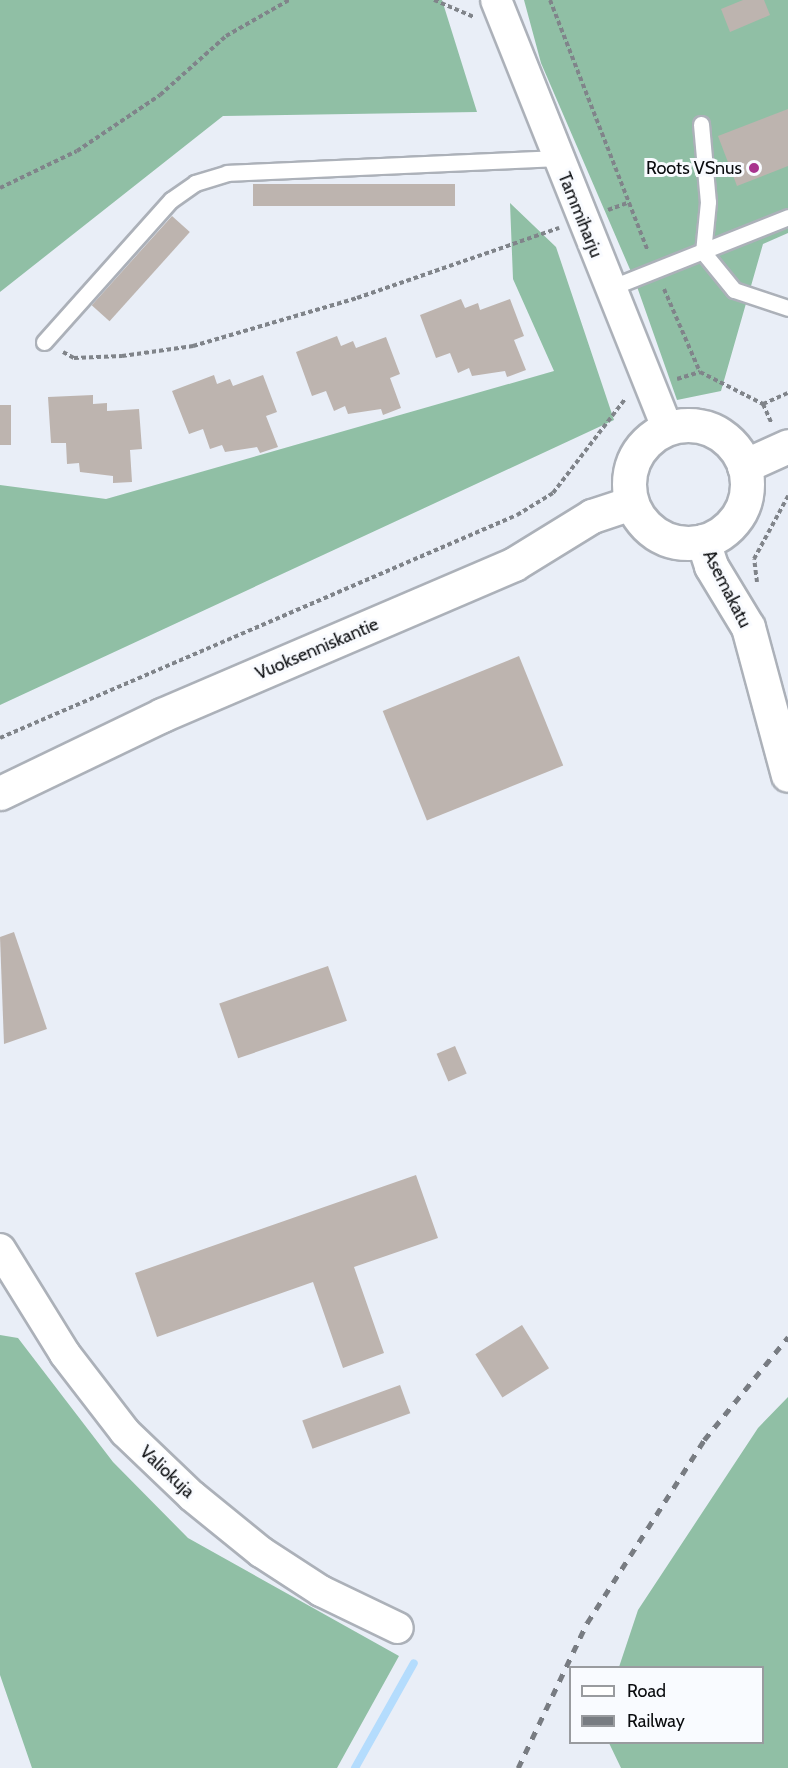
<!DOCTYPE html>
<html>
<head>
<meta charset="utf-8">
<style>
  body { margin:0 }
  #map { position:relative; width:788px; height:1768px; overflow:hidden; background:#e9eef7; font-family:Cabin,sans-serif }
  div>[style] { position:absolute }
  .forest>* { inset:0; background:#90bfa5 }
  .stream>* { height:8px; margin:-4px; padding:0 4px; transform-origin:4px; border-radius:4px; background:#b4dcfd }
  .building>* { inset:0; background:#bdb4af; transform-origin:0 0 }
  .path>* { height:4px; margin-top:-2px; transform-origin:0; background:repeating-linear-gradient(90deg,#80848a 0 4.5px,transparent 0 7.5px) }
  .roads { filter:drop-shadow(2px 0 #acb1b9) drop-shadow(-2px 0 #acb1b9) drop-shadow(0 2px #acb1b9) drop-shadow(0 -2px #acb1b9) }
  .service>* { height:15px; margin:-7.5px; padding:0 7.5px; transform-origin:7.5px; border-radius:7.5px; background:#fff }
  .minor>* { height:30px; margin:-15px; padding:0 15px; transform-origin:15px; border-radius:15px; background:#fff }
  .tertiary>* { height:33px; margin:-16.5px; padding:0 16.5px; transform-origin:16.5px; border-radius:16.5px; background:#fff }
  .tertiary>.ring { margin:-16.5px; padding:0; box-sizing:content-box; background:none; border:33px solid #fff; border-radius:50% }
  .rail>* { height:4.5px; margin-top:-2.25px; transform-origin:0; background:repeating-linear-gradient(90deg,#787c82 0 8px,transparent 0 16px) }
  .dots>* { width:16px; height:16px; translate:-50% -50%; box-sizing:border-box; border:3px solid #f9fbff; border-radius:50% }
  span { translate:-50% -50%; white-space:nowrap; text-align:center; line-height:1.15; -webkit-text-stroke:6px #f9fbff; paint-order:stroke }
  .poi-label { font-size:18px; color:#0a0c0f }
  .right { translate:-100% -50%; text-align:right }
  .street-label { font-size:18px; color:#0a0c0f }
  .legend { position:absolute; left:569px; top:1666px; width:195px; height:78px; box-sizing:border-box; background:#f9fbff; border:2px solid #999b9f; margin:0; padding:8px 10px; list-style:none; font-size:18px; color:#0a0c0f }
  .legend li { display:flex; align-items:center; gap:12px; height:30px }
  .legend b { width:30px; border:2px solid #999b9f }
</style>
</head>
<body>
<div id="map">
  <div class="forest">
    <div style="clip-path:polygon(0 0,442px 0,477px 112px,223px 116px,0 292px)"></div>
    <div style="clip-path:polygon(524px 0,788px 0,788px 233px,763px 244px,721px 391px,677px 400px,635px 281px,541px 63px)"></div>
    <div style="clip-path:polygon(510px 203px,556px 247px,614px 420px,0 705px,0 485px,106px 499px,554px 371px,513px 279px)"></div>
    <div style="clip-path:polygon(0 1335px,18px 1338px,113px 1462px,188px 1538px,399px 1656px,337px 1768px,32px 1768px,0 1675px)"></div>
    <div style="clip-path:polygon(788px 1397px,788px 1768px,621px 1768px,609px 1743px,762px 1742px,762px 1668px,619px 1667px,638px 1610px,758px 1428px)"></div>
  </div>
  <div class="stream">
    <div style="left:355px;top:1768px;width:120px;rotate:-60.7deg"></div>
  </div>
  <div class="building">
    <div style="clip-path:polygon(743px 0,764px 0,770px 15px,730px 32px,721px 9px)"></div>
    <div style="clip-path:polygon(788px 109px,788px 166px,737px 186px,718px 136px)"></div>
    <div style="left:455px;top:184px;width:22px;height:202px;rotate:90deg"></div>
    <div style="left:172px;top:216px;width:24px;height:120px;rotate:42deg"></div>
    <div style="clip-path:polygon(461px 299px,465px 308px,478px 303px,480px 310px,510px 299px,524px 336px,514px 340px,526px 370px,507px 377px,505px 371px,472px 376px,469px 368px,458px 373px,450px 353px,436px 358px,420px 315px)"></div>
    <div style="clip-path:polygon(337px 336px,341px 346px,353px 341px,356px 348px,386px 337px,400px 374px,390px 378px,401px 408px,383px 415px,381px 409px,348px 414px,345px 406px,334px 411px,326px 391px,312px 396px,296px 352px)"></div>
    <div style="clip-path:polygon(214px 375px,217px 384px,230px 379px,233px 386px,263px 375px,277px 412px,266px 416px,278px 447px,260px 453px,257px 447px,225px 452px,222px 445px,210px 449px,203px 429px,189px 434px,172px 391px)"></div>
    <div style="clip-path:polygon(93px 395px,93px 404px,107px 403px,107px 411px,139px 409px,142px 449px,130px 450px,132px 482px,113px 483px,113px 476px,80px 472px,79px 463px,67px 464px,66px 443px,51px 443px,48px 397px)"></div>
    <div style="left:0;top:405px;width:11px;height:40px"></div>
    <div style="left:519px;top:656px;width:118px;height:147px;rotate:68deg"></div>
    <div style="clip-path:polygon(14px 932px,47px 1029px,4px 1044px,0 937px)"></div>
    <div style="left:328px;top:966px;width:58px;height:115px;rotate:71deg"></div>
    <div style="left:455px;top:1046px;width:30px;height:20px;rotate:67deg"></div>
    <div style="clip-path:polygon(416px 1175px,438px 1238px,354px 1267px,384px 1353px,343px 1368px,313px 1282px,157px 1337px,135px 1273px)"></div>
    <div style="left:522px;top:1325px;width:51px;height:55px;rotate:58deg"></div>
    <div style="left:400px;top:1385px;width:30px;height:104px;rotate:70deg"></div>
  </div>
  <div class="path">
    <div style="left:434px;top:0;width:43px;rotate:23deg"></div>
    <div style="left:550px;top:0;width:269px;rotate:68.7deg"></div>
    <div style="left:0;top:188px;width:85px;rotate:-25.7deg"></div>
    <div style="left:77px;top:151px;width:100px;rotate:-34deg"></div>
    <div style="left:160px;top:95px;width:89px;rotate:-41.8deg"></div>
    <div style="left:226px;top:36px;width:73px;rotate:-29.7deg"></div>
    <div style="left:608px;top:210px;width:20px;rotate:-20deg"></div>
    <div style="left:664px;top:289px;width:90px;rotate:66.6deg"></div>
    <div style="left:700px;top:372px;width:71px;rotate:26.9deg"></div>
    <div style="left:763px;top:404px;width:27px;rotate:-24deg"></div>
    <div style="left:63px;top:352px;width:13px;rotate:29deg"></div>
    <div style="left:74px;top:358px;width:48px;rotate:-2.4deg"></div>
    <div style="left:122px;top:356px;width:72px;rotate:-8deg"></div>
    <div style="left:193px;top:346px;width:171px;rotate:-16.3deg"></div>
    <div style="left:357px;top:298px;width:214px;rotate:-19.1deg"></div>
    <div style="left:677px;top:379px;width:24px;rotate:-17deg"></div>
    <div style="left:763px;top:404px;width:20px;rotate:66deg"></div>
    <div style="left:757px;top:582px;width:23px;rotate:-97deg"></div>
    <div style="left:754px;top:559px;width:72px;rotate:-61.6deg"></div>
    <div style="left:0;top:738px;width:563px;rotate:-23.33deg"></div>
    <div style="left:517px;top:515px;width:42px;rotate:-31.4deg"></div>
    <div style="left:553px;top:493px;width:118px;rotate:-52.5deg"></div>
  </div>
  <div class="roads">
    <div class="service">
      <div style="left:701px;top:124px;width:78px;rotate:84.9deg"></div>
      <div style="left:708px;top:202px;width:50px;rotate:95.7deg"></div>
      <div style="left:703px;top:252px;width:49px;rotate:50.8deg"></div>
      <div style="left:734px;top:290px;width:57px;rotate:18.4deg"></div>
      <div style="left:610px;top:288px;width:192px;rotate:-21.7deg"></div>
      <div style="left:44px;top:342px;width:191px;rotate:-48.2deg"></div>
      <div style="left:171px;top:200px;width:29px;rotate:-35deg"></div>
      <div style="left:195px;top:183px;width:34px;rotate:-17deg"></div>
      <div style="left:227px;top:173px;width:330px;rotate:-2.6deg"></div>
    </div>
    <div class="minor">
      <div style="left:496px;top:0;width:461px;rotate:68.2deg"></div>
      <div style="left:0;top:1249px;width:123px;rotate:58.2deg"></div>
      <div style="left:65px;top:1354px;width:98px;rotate:52.4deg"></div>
      <div style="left:125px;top:1432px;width:93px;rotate:43.7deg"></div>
      <div style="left:192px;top:1496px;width:89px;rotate:39.1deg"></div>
      <div style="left:261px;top:1552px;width:72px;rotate:33deg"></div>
      <div style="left:321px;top:1591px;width:85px;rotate:25.7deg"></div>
    </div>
    <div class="tertiary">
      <div class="ring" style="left:629px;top:425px;width:85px;height:85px"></div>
      <div style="left:744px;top:466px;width:48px;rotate:-24.4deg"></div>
      <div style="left:703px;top:541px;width:26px;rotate:72deg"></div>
      <div style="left:711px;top:566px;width:71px;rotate:58.8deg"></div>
      <div style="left:748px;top:627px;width:153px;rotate:74.9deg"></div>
      <div style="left:0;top:793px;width:180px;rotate:-25.7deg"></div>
      <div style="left:162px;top:715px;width:383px;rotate:-23.2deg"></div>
      <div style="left:514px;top:564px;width:92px;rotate:-31.6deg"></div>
      <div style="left:592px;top:516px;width:41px;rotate:-18.4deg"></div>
    </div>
  </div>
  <div class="rail">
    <div style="left:518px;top:1768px;width:161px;rotate:-64.6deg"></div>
    <div style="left:587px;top:1623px;width:217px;rotate:-57.4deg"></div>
    <div style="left:704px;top:1440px;width:133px;rotate:-50.8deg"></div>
  </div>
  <div class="dots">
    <div style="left:754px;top:168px;background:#a8348e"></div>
  </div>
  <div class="poi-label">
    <span class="right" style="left:742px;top:168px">Roots VSnus</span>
  </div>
  <div class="street-label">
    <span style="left:580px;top:215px;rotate:68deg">Tammiharju</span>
    <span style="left:727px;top:589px;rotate:63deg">Asemakatu</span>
    <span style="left:317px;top:649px;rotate:-23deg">Vuoksenniskantie</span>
    <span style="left:167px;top:1472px;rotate:43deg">Valiokuja</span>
  </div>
  <ul class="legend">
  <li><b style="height:8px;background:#fff"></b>Road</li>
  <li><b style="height:8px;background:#787c82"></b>Railway</li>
  </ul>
</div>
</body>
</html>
